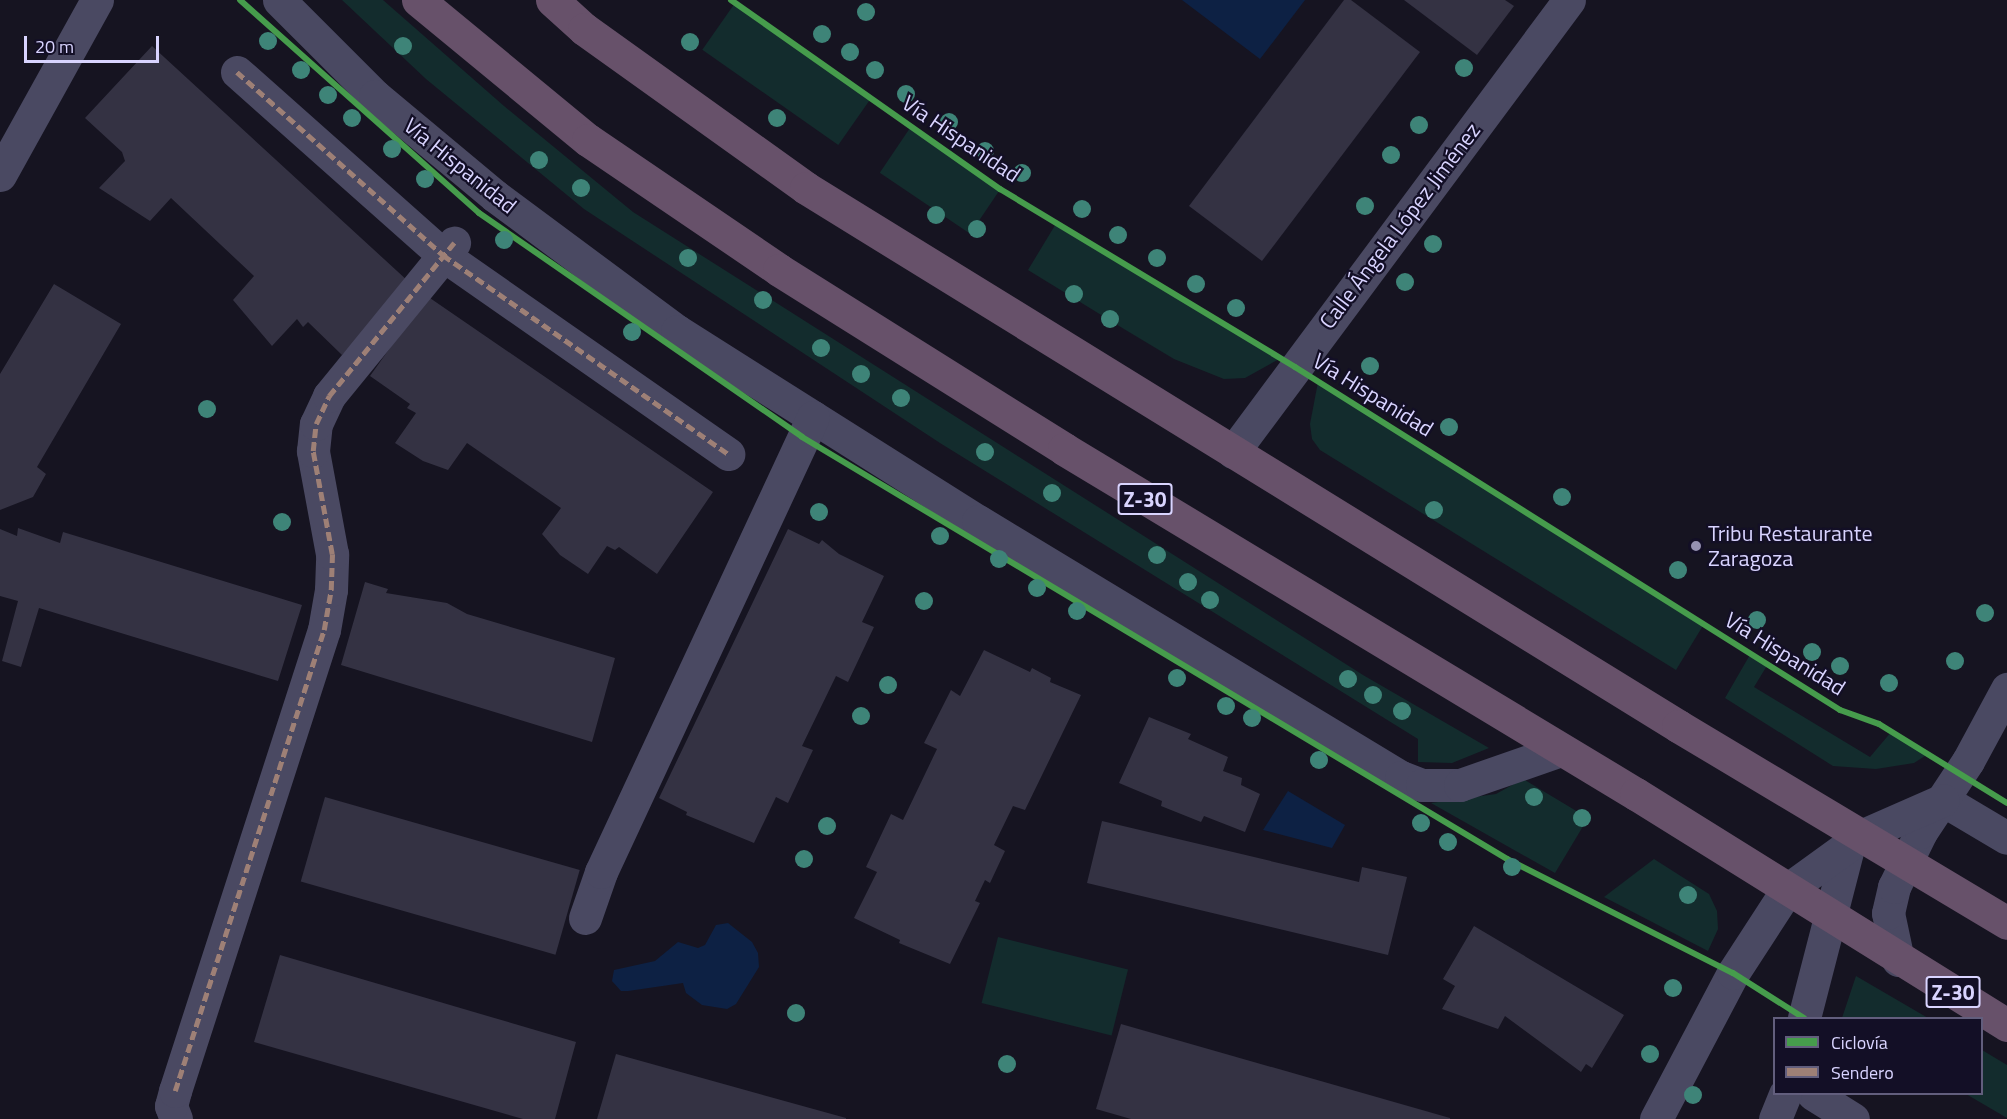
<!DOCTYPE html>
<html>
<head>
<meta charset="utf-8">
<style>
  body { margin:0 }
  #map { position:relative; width:2007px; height:1119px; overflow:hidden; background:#161421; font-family:"Titillium Web",sans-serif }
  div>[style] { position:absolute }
  .green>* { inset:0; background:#132c2d; transform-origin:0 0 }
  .water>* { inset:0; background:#0d2144 }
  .building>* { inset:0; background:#343243; transform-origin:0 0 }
  .minor>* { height:33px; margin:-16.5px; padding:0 16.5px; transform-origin:16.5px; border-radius:16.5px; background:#4a4962 }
  .highway>* { height:33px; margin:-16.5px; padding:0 16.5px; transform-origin:16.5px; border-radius:16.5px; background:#67516a }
  .quiet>* { height:4.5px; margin-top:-2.25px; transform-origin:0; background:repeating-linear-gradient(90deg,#9e8076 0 9px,transparent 0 13.5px) }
  .cycleway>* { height:6px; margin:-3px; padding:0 3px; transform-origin:3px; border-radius:3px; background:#469c4c }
  .trees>* { width:18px; height:18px; margin:-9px; border-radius:50%; background:#3e8478 }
  .dots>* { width:16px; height:16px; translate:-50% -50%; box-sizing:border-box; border:3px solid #130f26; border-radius:50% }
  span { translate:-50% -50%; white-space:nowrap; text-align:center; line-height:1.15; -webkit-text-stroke:4.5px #130f26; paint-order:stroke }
  .shield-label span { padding:2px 4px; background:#130f26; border:2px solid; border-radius:4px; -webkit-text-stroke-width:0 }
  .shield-label { font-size:21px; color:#d9d4ff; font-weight:700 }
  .street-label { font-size:22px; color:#d9d4ff }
  .poi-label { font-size:22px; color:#d9d4ff }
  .left { translate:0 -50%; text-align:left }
  .legend { position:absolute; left:1773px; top:1017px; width:210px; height:78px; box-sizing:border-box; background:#130f26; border:2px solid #625e7d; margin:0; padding:8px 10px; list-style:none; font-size:18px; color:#d9d4ff }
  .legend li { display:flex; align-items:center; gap:12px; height:30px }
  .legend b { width:30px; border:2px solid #625e7d }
  .scale { position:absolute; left:24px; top:36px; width:135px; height:27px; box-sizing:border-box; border:3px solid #d9d4ff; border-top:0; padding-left:8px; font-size:18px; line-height:21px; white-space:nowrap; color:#d9d4ff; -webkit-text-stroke:4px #130f26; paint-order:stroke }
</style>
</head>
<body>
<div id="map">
  <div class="green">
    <div style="clip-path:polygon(342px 0,383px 0,504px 106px,633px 212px,1363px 675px,1489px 748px,1452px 763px,1418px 762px,1418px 739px,940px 443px,584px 209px,426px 79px)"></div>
    <div style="left:735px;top:3px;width:166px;height:57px;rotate:35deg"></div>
    <div style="left:910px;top:128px;width:109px;height:54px;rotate:34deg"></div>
    <div style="clip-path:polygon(1057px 222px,1281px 358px,1245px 378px,1224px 379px,1174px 359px,1124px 329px,1028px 270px)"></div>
    <div style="clip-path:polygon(1318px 382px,1704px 624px,1676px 670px,1320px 450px,1312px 439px,1310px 424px)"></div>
    <div style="clip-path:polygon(1751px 653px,1768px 664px,1754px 687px,1870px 757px,1892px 731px,1928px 754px,1914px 763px,1876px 769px,1833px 766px,1725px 698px)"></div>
    <div style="clip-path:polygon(1523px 779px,1588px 818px,1555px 873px,1431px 803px,1496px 794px)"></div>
    <div style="clip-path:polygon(1654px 859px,1709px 894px,1717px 911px,1718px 929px,1708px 951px,1604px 897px)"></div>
    <div style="left:998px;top:937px;width:134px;height:68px;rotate:14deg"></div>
    <div style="clip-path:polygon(1856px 976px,1928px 1018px,1842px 1018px)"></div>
    <div style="clip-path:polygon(1982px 1050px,2007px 1065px,2007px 1118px,1966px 1094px,1982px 1094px)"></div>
  </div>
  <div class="water">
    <div style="clip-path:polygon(1182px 0,1305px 0,1260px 59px)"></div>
    <div style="clip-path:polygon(1288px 791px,1345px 825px,1332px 848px,1263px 830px)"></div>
    <div style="clip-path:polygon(728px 923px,752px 942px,758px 953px,759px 967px,736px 1004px,727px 1009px,702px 1005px,686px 993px,683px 983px,628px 991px,621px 991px,612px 981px,614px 970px,655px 961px,678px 942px,698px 948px,705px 945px,716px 925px)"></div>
  </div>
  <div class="building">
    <div style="clip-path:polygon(1344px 0,1351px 0,1420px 52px,1262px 261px,1189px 206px)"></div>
    <div style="clip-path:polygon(1404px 0,1505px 0,1514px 6px,1477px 55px)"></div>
    <div style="clip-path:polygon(152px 46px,409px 282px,342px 355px,308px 322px,303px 327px,297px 319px,272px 346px,233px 300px,254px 276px,171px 198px,150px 221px,99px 188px,125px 161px,122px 152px,85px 118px)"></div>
    <div style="clip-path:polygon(54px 284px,121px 324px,37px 467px,46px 474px,33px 497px,0 510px,0 374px)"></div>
    <div style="clip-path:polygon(427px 296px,713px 492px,657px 574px,619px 547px,615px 550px,607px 546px,588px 574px,560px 555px,542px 534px,561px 508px,467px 443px,448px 470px,423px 461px,395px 443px,416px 413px,407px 408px,410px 404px,370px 376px)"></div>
    <div style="clip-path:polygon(18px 528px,60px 543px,63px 532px,302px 605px,278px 681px,39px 608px,21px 667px,2px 661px,18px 601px,0 596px,0 529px,17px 536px)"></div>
    <div style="clip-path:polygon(788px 529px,819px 544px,822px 540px,839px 554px,884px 576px,862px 622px,874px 627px,848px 682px,836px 676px,802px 746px,813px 750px,788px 803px,776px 797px,754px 843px,686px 815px,687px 812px,659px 798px)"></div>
    <div style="clip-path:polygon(365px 582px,388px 589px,386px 593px,447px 603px,467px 614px,615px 658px,592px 742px,341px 665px)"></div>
    <div style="clip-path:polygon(984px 650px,1030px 672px,1032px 668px,1051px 678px,1050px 682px,1081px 695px,1025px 810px,1013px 806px,994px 845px,1005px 851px,990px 883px,985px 880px,975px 901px,980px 903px,950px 964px,899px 943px,900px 940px,854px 918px,877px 872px,866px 867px,891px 814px,903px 820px,937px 749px,924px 743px,951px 690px,960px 696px)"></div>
    <div style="clip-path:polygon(1149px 717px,1191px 734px,1188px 739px,1228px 757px,1223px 771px,1242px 778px,1241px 785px,1260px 794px,1245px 832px,1204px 816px,1201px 822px,1161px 806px,1162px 801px,1119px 783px)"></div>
    <div style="left:325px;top:797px;width:265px;height:88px;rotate:16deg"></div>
    <div style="clip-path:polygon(1102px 821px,1359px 882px,1362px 867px,1407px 877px,1388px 955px,1087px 883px)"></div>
    <div style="clip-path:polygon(1474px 926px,1624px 1015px,1592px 1068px,1586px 1064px,1581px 1072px,1505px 1016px,1498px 1029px,1442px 1009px,1455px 986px,1443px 979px)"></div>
    <div style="clip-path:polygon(280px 955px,576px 1042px,555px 1119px,523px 1119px,254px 1042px)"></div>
    <div style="clip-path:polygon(1121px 1024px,1450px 1118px,1450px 1119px,1131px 1119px,1096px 1109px)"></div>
    <div style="clip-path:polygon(616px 1054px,846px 1118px,846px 1119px,597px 1119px)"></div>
  </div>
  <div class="minor">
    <div style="left:279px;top:0;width:136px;rotate:45deg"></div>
    <div style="left:375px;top:96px;width:156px;rotate:39.8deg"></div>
    <div style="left:495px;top:196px;width:227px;rotate:36.6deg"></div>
    <div style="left:677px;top:331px;width:356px;rotate:32.3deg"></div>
    <div style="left:978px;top:521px;width:494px;rotate:31.2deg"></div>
    <div style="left:1401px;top:777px;width:22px;rotate:21deg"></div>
    <div style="left:1422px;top:785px;width:38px"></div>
    <div style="left:1460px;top:785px;width:107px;rotate:-19.1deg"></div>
    <div style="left:237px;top:72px;width:276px;rotate:41.6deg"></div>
    <div style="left:443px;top:255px;width:348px;rotate:34.9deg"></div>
    <div style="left:0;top:175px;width:200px;rotate:-61deg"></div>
    <div style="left:1233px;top:452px;width:563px;rotate:-53.37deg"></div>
    <div style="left:1943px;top:800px;width:74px;rotate:30.7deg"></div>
    <div style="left:585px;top:918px;width:49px;rotate:-70.8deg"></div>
    <div style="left:601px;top:872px;width:502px;rotate:-65.02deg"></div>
    <div style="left:1898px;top:960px;width:48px;rotate:-102deg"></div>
    <div style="left:1888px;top:913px;width:27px;rotate:-77deg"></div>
    <div style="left:1894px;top:887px;width:61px;rotate:-63.9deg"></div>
    <div style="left:1921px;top:832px;width:85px;rotate:-56.5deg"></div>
    <div style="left:1968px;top:761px;width:82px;rotate:-61.6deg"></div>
    <div style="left:1804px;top:1018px;width:180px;rotate:-75.5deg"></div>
    <div style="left:1813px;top:1094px;width:47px;rotate:32deg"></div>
    <div style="left:176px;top:1119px;width:14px;rotate:-111deg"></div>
    <div style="left:171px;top:1106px;width:16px;rotate:-75deg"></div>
    <div style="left:175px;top:1091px;width:484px;rotate:-72.1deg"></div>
    <div style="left:324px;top:630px;width:41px;rotate:-80.1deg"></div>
    <div style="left:331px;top:590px;width:36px;rotate:-88deg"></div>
    <div style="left:332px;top:554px;width:105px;rotate:-100.5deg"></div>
    <div style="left:313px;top:451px;width:27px;rotate:-84deg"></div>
    <div style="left:316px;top:424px;width:31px;rotate:-65deg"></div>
    <div style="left:329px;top:396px;width:198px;rotate:-50.8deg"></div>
    <div style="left:1656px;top:1119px;width:165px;rotate:-62.2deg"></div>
    <div style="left:1733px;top:973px;width:99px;rotate:-57deg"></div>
    <div style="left:1787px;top:890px;width:94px;rotate:-35.9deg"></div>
    <div style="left:1863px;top:835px;width:87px;rotate:-23.6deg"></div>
    <div style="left:1775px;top:1119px;width:27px;rotate:-68deg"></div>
  </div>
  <div class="highway">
    <div style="left:418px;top:0;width:220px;rotate:39.5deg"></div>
    <div style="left:588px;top:140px;width:231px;rotate:34.2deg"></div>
    <div style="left:779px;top:270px;width:337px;rotate:32.1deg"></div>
    <div style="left:1064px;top:449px;width:668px;rotate:31.1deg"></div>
    <div style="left:1636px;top:794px;width:437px;rotate:31.9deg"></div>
    <div style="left:552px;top:0;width:43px;rotate:42.2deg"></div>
    <div style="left:584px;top:29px;width:273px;rotate:35.6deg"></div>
    <div style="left:806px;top:188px;width:1025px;rotate:31.67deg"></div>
    <div style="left:1678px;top:726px;width:383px;rotate:30.9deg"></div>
  </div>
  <div class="quiet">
    <div style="left:237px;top:72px;width:276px;rotate:41.6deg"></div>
    <div style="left:443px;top:255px;width:348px;rotate:34.9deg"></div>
    <div style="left:175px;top:1091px;width:484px;rotate:-72.1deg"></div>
    <div style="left:324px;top:630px;width:41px;rotate:-80.1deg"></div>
    <div style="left:331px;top:590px;width:36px;rotate:-88deg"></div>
    <div style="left:332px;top:554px;width:105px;rotate:-100.5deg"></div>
    <div style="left:313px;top:451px;width:27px;rotate:-84deg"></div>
    <div style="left:316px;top:424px;width:31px;rotate:-65deg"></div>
    <div style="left:329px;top:396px;width:198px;rotate:-50.8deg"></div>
  </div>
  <div class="cycleway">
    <div style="left:240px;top:0;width:320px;rotate:41.7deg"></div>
    <div style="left:479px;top:213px;width:393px;rotate:34.7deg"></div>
    <div style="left:802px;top:437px;width:822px;rotate:30.9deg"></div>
    <div style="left:1507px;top:859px;width:253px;rotate:26.8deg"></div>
    <div style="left:1733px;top:973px;width:84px;rotate:32.4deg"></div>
    <div style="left:731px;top:0;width:329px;rotate:35.1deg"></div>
    <div style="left:1000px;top:189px;width:345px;rotate:31.1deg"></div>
    <div style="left:1295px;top:367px;width:644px;rotate:32.18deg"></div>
    <div style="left:1840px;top:710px;width:41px;rotate:19.7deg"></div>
    <div style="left:1879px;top:724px;width:150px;rotate:31.7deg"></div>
  </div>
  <div class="trees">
    <div style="left:866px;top:12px"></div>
    <div style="left:822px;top:34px"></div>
    <div style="left:268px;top:41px"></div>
    <div style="left:690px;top:42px"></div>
    <div style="left:403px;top:46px"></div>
    <div style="left:850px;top:52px"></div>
    <div style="left:1464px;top:68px"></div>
    <div style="left:301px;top:70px"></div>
    <div style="left:875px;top:70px"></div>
    <div style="left:906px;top:94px"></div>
    <div style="left:328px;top:95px"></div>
    <div style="left:352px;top:118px"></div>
    <div style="left:777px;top:118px"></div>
    <div style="left:949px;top:122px"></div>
    <div style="left:1419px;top:125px"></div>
    <div style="left:392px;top:149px"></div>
    <div style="left:985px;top:151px"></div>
    <div style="left:1391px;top:155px"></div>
    <div style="left:539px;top:160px"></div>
    <div style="left:1022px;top:173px"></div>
    <div style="left:425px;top:179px"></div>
    <div style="left:581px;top:188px"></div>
    <div style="left:1365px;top:206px"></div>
    <div style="left:1082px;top:209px"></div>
    <div style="left:936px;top:215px"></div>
    <div style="left:977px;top:229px"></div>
    <div style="left:1118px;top:235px"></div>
    <div style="left:504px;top:240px"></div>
    <div style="left:1433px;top:244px"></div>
    <div style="left:688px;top:258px"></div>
    <div style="left:1157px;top:258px"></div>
    <div style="left:1405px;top:282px"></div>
    <div style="left:1196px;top:284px"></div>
    <div style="left:1074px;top:294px"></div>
    <div style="left:763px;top:300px"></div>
    <div style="left:1236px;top:308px"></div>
    <div style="left:1110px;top:319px"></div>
    <div style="left:632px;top:332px"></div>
    <div style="left:821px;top:348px"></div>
    <div style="left:1370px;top:366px"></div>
    <div style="left:861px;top:374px"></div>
    <div style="left:901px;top:398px"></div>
    <div style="left:207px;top:409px"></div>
    <div style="left:1449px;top:427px"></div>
    <div style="left:985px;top:452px"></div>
    <div style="left:1052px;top:493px"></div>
    <div style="left:1562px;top:497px"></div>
    <div style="left:1434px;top:510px"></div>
    <div style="left:819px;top:512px"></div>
    <div style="left:282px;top:522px"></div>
    <div style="left:940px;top:536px"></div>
    <div style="left:1157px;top:555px"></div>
    <div style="left:999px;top:559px"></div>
    <div style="left:1678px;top:570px"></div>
    <div style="left:1188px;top:582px"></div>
    <div style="left:1037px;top:588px"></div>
    <div style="left:1210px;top:600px"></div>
    <div style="left:924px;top:601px"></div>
    <div style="left:1077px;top:611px"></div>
    <div style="left:1985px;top:613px"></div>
    <div style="left:1757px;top:620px"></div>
    <div style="left:1812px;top:652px"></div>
    <div style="left:1955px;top:661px"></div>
    <div style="left:1840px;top:666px"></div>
    <div style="left:1177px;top:678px"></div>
    <div style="left:1348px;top:679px"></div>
    <div style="left:1889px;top:683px"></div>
    <div style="left:888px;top:685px"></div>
    <div style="left:1373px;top:695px"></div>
    <div style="left:1226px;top:706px"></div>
    <div style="left:1402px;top:711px"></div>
    <div style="left:861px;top:716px"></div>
    <div style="left:1252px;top:718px"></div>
    <div style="left:1319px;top:760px"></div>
    <div style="left:1534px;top:797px"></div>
    <div style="left:1582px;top:818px"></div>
    <div style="left:1421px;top:823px"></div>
    <div style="left:827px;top:826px"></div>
    <div style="left:1448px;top:842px"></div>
    <div style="left:804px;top:859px"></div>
    <div style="left:1512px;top:867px"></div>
    <div style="left:1688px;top:895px"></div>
    <div style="left:1673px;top:988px"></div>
    <div style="left:796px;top:1013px"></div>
    <div style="left:1650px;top:1054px"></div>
    <div style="left:1007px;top:1064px"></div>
    <div style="left:1693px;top:1095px"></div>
  </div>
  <div class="dots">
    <div style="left:1696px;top:546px;background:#9591b1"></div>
  </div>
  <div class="shield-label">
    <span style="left:1145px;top:499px">Z-30</span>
    <span style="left:1953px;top:992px">Z-30</span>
  </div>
  <div class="street-label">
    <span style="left:961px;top:139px;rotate:34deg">Vía Hispanidad</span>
    <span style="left:460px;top:166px;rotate:39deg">Vía Hispanidad</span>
    <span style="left:1400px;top:226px;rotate:-53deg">Calle Ángela López Jiménez</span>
    <span style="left:1373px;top:395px;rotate:32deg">Vía Hispanidad</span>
    <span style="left:1785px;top:654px;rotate:32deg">Vía Hispanidad</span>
  </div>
  <div class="poi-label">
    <span class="left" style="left:1708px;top:546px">Tribu Restaurante<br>Zaragoza</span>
  </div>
  <ul class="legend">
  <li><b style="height:8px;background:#469c4c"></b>Ciclovía</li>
  <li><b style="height:8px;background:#9e8076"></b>Sendero</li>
  </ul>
  <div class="scale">20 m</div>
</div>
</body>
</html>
